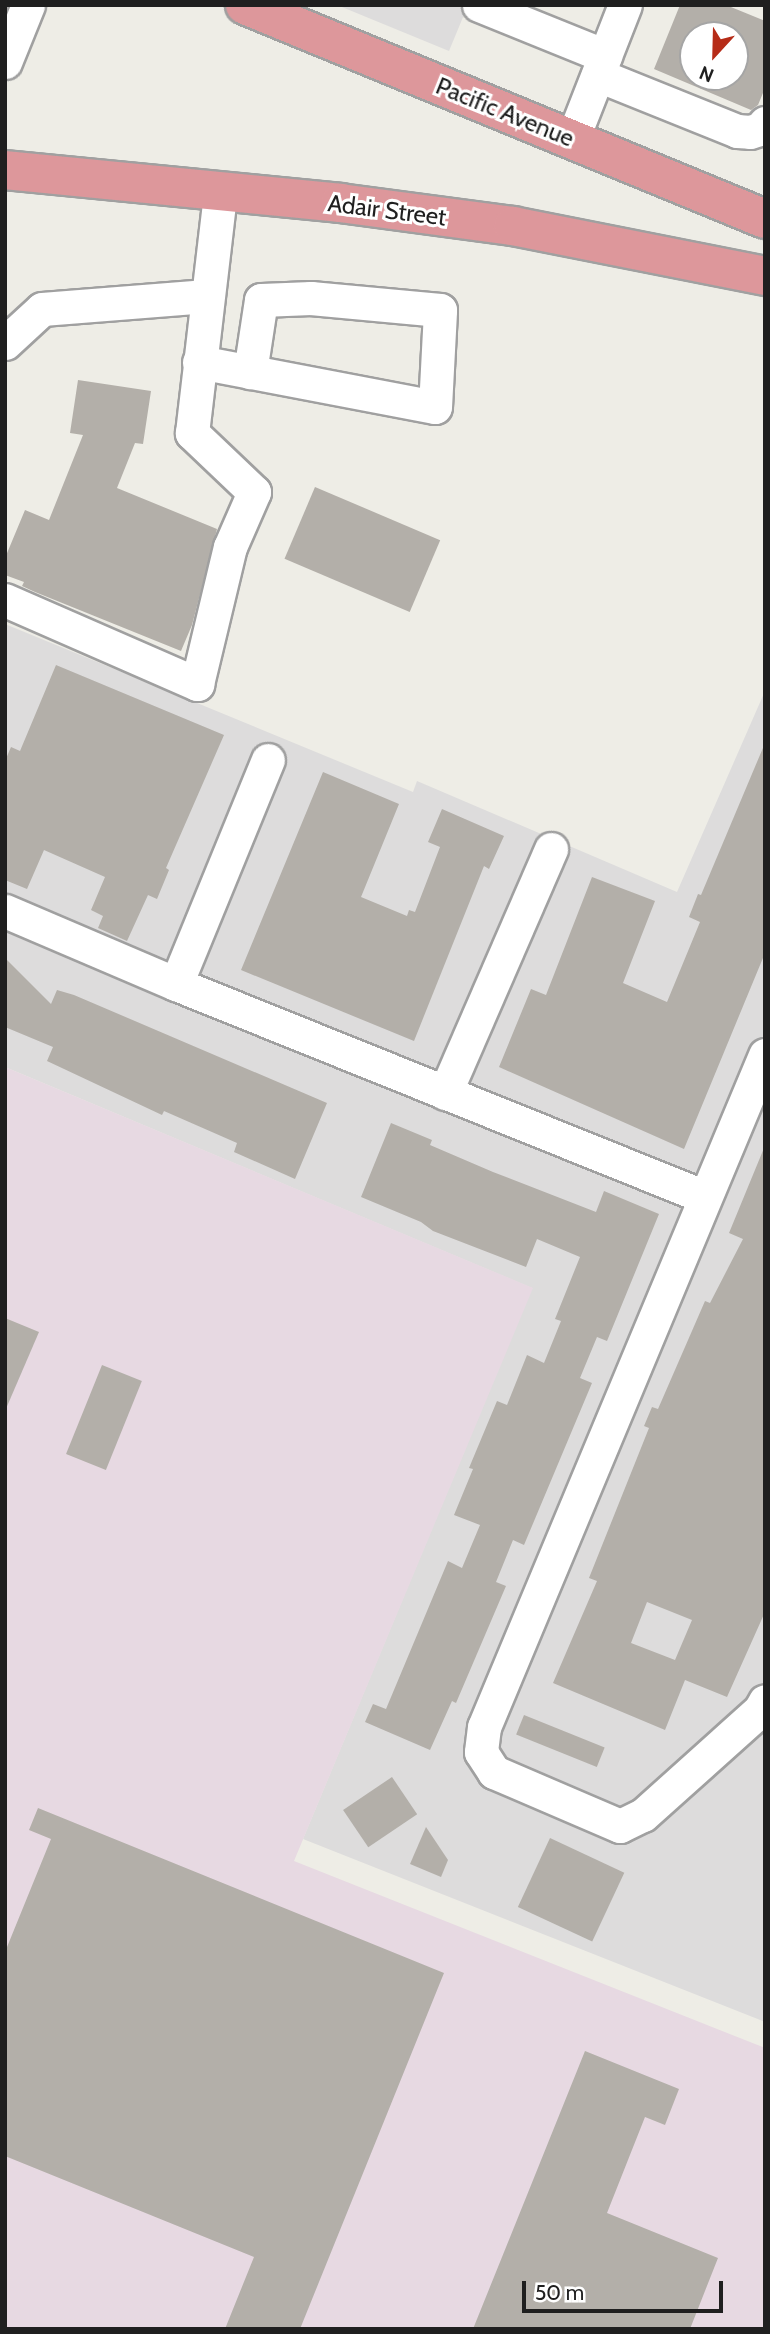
<!DOCTYPE html>
<html>
<head>
<meta charset="utf-8">
<style>
  body { margin:0 }
  #map { position:relative; width:770px; height:2334px; overflow:hidden; background:#eeede6; font-family:Cabin,sans-serif }
  div>[style] { position:absolute }
  .residential>* { inset:0; background:#dddcdc }
  .industrial>* { inset:0; background:#e7d9e2 }
  .building>* { inset:0; background:#b3afa9; transform-origin:0 0 }
  .roads { filter:drop-shadow(2px 0 #a0a0a0) drop-shadow(-2px 0 #a0a0a0) drop-shadow(0 2px #a0a0a0) drop-shadow(0 -2px #a0a0a0) }
  .minor>* { height:33px; margin:-16.5px; padding:0 16.5px; transform-origin:16.5px; border-radius:16.5px; background:#fff }
  .highway>* { height:38px; margin:-19px; padding:0 19px; transform-origin:19px; border-radius:19px; background:#dd979b }
  span { translate:-50% -50%; white-space:nowrap; text-align:center; line-height:1.15; -webkit-text-stroke:6px #fff; paint-order:stroke }
  .street-label { font-size:24px; color:#1f1f1f }
  .frame { position:absolute; inset:0; border:7px solid #1f1f1f; pointer-events:none }
  .north { position:absolute; left:679px; top:21px; width:70px; height:70px; box-sizing:border-box; background:#fff; border:2px solid #a5a5a5; border-radius:50%; rotate:202deg; font-size:19px; font-weight:700; line-height:28px; text-align:center; color:#1f1f1f }
  .north::after { content:''; display:block; margin:auto; width:24px; height:32px; background:#b62c18; clip-path:polygon(50% 0,100% 100%,50% 72%,0 100%) }
  .scale { position:absolute; left:522px; top:2281px; width:201px; height:32px; box-sizing:border-box; border:4px solid #1f1f1f; border-top:0; padding-left:9px; font-size:21px; line-height:24px; white-space:nowrap; color:#1f1f1f; -webkit-text-stroke:5px #fff; paint-order:stroke }
</style>
</head>
<body>
<div id="map">
  <div class="residential">
    <div style="clip-path:polygon(337px 5px,468px 5px,449px 51px)"></div>
    <div style="clip-path:polygon(5px 624px,413px 792px,417px 781px,677px 892px,765px 691px,765px 2022px,303px 1839px,532px 1288px,5px 1067px)"></div>
  </div>
  <div class="industrial">
    <div style="clip-path:polygon(5px 1067px,533px 1288px,294px 1861px,765px 2048px,765px 2329px,5px 2329px)"></div>
  </div>
  <div class="building">
    <div style="clip-path:polygon(evenodd,680px 5px,726px 5px,765px 21px,765px 88px,758px 105px,751px 110px,654px 69px,680px 5px,693px 35px,735px 35px,735px 77px,693px 77px,693px 35px)"></div>
    <div style="clip-path:polygon(78px 380px,151px 391px,143px 444px,135px 443px,117px 488px,217px 529px,192px 625px,181px 651px,35px 592px,22px 586px,24px 582px,5px 575px,5px 558px,25px 510px,49px 520px,83px 435px,70px 433px)"></div>
    <div style="left:315px;top:487px;width:136px;height:78px;rotate:23deg"></div>
    <div style="clip-path:polygon(56px 665px,224px 735px,166px 868px,169px 870px,157px 899px,148px 895px,127px 941px,98px 928px,103px 916px,91px 910px,105px 877px,44px 850px,27px 889px,5px 880px,5px 761px,11px 747px,20px 751px)"></div>
    <div style="clip-path:polygon(765px 743px,765px 953px,684px 1149px,499px 1067px,531px 989px,546px 995px,592px 877px,655px 901px,623px 983px,667px 1002px,700px 922px,689px 917px,698px 894px,701px 895px)"></div>
    <div style="clip-path:polygon(323px 772px,399px 804px,361px 897px,407px 916px,409px 910px,415px 912px,440px 847px,428px 842px,442px 809px,504px 836px,489px 869px,484px 866px,414px 1041px,241px 970px)"></div>
    <div style="clip-path:polygon(5px 958px,51px 1004px,57px 990px,74px 995px,327px 1103px,295px 1179px,234px 1152px,237px 1143px,164px 1111px,162px 1115px,47px 1061px,53px 1047px,5px 1027px)"></div>
    <div style="clip-path:polygon(391px 1123px,432px 1140px,430px 1145px,493px 1172px,596px 1212px,604px 1191px,659px 1214px,607px 1341px,597px 1337px,580px 1378px,592px 1383px,524px 1545px,513px 1540px,496px 1582px,506px 1586px,456px 1703px,452px 1701px,430px 1750px,365px 1722px,373px 1704px,386px 1709px,448px 1561px,462px 1568px,480px 1525px,454px 1515px,473px 1469px,469px 1468px,497px 1401px,507px 1405px,527px 1355px,544px 1363px,561px 1321px,555px 1319px,580px 1257px,537px 1239px,526px 1267px,433px 1231px,421px 1222px,361px 1197px)"></div>
    <div style="clip-path:polygon(evenodd,764px 1148px,765px 1612px,727px 1697px,685px 1680px,665px 1730px,553px 1683px,597px 1581px,589px 1578px,649px 1428px,644px 1426px,652px 1407px,658px 1409px,705px 1301px,710px 1303px,743px 1239px,729px 1233px,764px 1148px,647px 1602px,692px 1620px,675px 1660px,631px 1643px,647px 1602px)"></div>
    <div style="clip-path:polygon(5px 1318px,39px 1332px,5px 1411px)"></div>
    <div style="left:102px;top:1365px;width:43px;height:96px;rotate:22deg"></div>
    <div style="left:524px;top:1715px;width:87px;height:21px;rotate:22deg"></div>
    <div style="left:392px;top:1777px;width:45px;height:59px;rotate:56deg"></div>
    <div style="clip-path:polygon(38px 1808px,444px 1973px,300px 2329px,225px 2329px,254px 2257px,5px 2156px,5px 1952px,51px 1839px,29px 1830px)"></div>
    <div style="clip-path:polygon(426px 1827px,448px 1860px,441px 1877px,410px 1864px)"></div>
    <div style="left:550px;top:1838px;width:82px;height:76px;rotate:25deg"></div>
    <div style="clip-path:polygon(585px 2051px,679px 2089px,665px 2125px,645px 2117px,607px 2213px,718px 2258px,690px 2329px,473px 2329px)"></div>
  </div>
  <div class="roads">
    <div class="minor">
      <div style="left:479px;top:5px;width:136px;rotate:22deg"></div>
      <div style="left:5px;top:62px;width:61px;rotate:-68deg"></div>
      <div style="left:598px;top:75px;width:150px;rotate:21.9deg"></div>
      <div style="left:737px;top:131px;width:13px;rotate:4deg"></div>
      <div style="left:750px;top:132px;width:10px;rotate:-17deg"></div>
      <div style="left:760px;top:129px;width:8px;rotate:-50deg"></div>
      <div style="left:572px;top:140px;width:145px;rotate:-68.6deg"></div>
      <div style="left:5px;top:343px;width:50px;rotate:-42.6deg"></div>
      <div style="left:42px;top:309px;width:165px;rotate:-4.5deg"></div>
      <div style="left:199px;top:362px;width:240px;rotate:10.8deg"></div>
      <div style="left:435px;top:407px;width:97px;rotate:-87deg"></div>
      <div style="left:440px;top:310px;width:130px;rotate:-174.7deg"></div>
      <div style="left:311px;top:298px;width:50px;rotate:177.7deg"></div>
      <div style="left:261px;top:300px;width:73px;rotate:98.7deg"></div>
      <div style="left:5px;top:600px;width:210px;rotate:23.6deg"></div>
      <div style="left:197px;top:684px;width:141px;rotate:-76.5deg"></div>
      <div style="left:230px;top:547px;width:60px;rotate:-66.4deg"></div>
      <div style="left:254px;top:492px;width:86px;rotate:-136.4deg"></div>
      <div style="left:192px;top:433px;width:242px;rotate:-83.3deg"></div>
      <div style="left:5px;top:911px;width:186px;rotate:23.1deg"></div>
      <div style="left:176px;top:984px;width:570px;rotate:21.93deg"></div>
      <div style="left:176px;top:984px;width:242px;rotate:-67.7deg"></div>
      <div style="left:765px;top:1055px;width:728px;rotate:112.69deg"></div>
      <div style="left:484px;top:1727px;width:25px;rotate:97deg"></div>
      <div style="left:481px;top:1752px;width:24px;rotate:57deg"></div>
      <div style="left:494px;top:1772px;width:137px;rotate:23.2deg"></div>
      <div style="left:620px;top:1826px;width:25px;rotate:-26deg"></div>
      <div style="left:643px;top:1815px;width:157px;rotate:-41.9deg"></div>
      <div style="left:760px;top:1710px;width:10px;rotate:-61deg"></div>
      <div style="left:445px;top:1093px;width:266px;rotate:-66.5deg"></div>
    </div>
    <div class="highway">
      <div style="left:245px;top:5px;width:562px;rotate:22.37deg"></div>
      <div style="left:5px;top:170px;width:337px;rotate:5.6deg"></div>
      <div style="left:340px;top:203px;width:175px;rotate:7.6deg"></div>
      <div style="left:513px;top:226px;width:257px;rotate:11.2deg"></div>
    </div>
  </div>
  <div class="street-label">
    <span style="left:505px;top:112px;rotate:22deg">Pacific Avenue</span>
    <span style="left:387px;top:210px;rotate:7deg">Adair Street</span>
  </div>
  <div class="frame"></div>
  <div class="north">N</div>
  <div class="scale">50 m</div>
</div>
</body>
</html>
